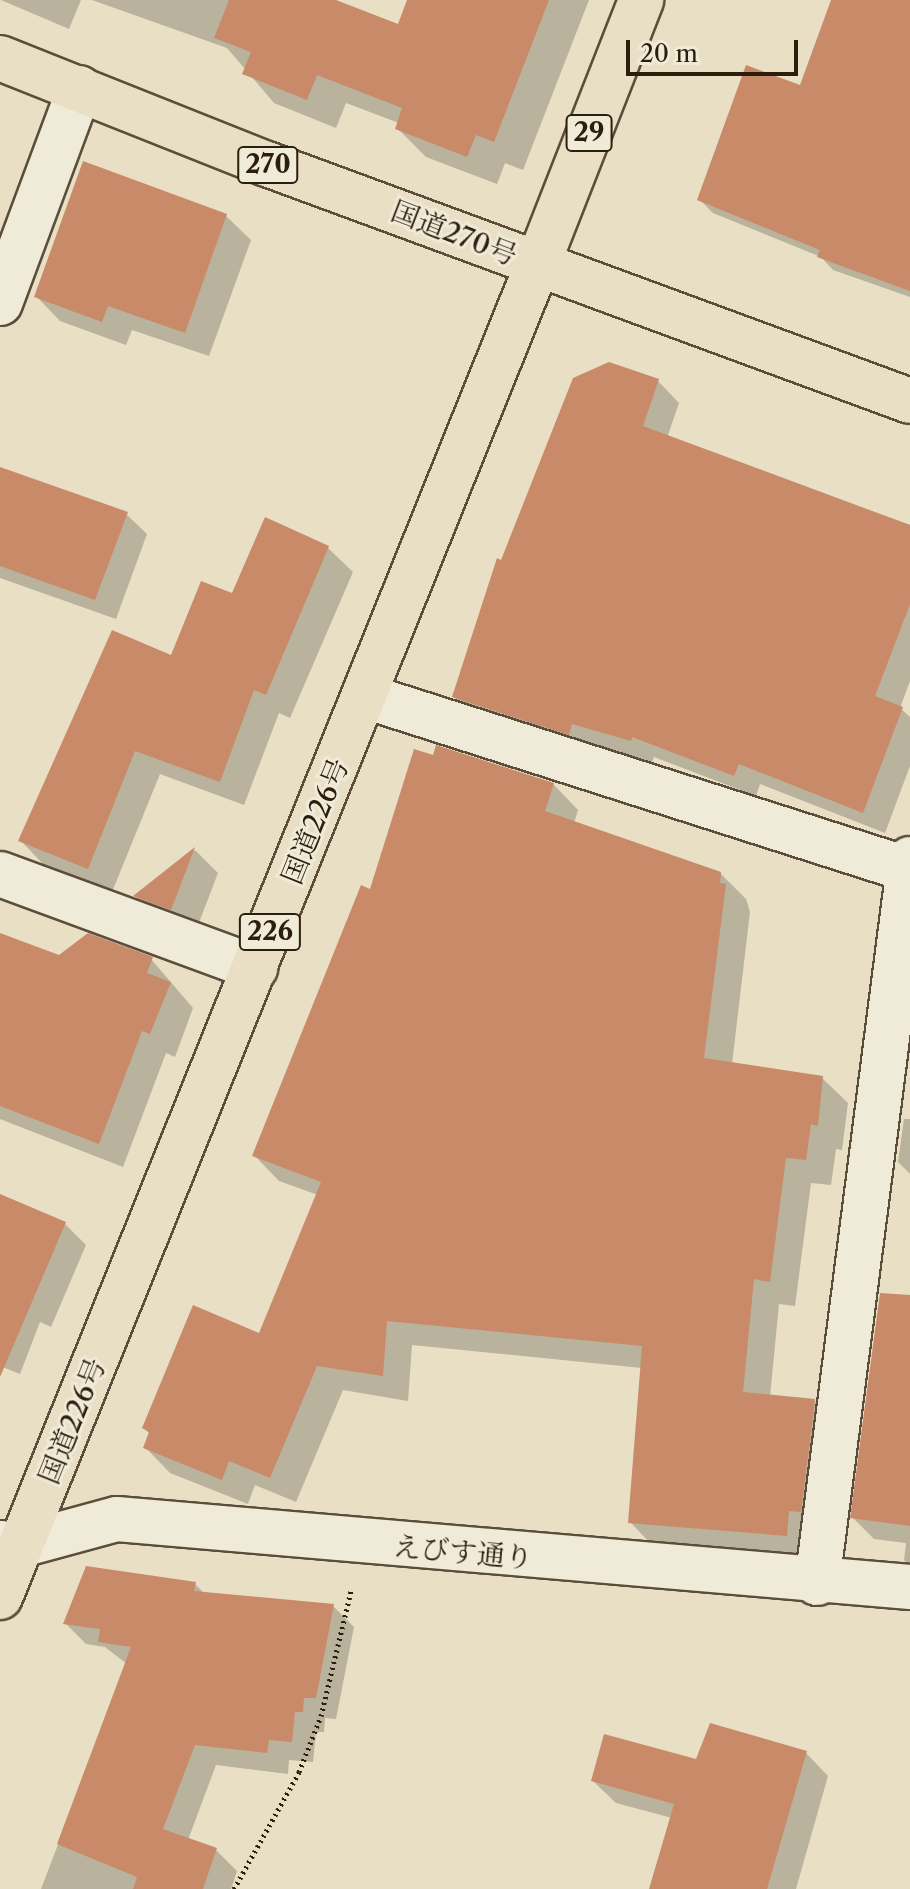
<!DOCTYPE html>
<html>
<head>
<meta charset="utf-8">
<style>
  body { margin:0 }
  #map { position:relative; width:910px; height:1889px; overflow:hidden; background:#e8dfc4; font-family:"Libre Caslon Text","Noto Serif JP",serif }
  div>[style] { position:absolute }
  .shadow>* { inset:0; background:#0003 }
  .building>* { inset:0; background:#c88a68 }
  .path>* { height:5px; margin-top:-2.5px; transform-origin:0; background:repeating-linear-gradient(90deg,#2b1e0c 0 2px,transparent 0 6px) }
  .roads { filter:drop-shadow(2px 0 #5a4e3a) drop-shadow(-2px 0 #5a4e3a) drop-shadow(0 2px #5a4e3a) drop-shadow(0 -2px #5a4e3a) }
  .minor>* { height:44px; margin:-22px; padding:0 22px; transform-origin:22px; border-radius:22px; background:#f0ead9 }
  .major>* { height:44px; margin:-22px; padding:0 22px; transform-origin:22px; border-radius:22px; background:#e8dfc4 }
  .highway>* { height:44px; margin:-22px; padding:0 22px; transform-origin:22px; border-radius:22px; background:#e8dfc4 }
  span { translate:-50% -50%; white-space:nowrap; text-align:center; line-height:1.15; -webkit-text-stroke:6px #f0ead9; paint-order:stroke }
  .shield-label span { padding:2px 6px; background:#f0ead9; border:2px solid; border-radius:6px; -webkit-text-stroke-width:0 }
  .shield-label { font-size:26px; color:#2b1e0c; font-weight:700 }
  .street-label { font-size:28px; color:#2b1e0c }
  .scale { position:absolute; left:626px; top:40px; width:172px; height:36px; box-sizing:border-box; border:4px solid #2b1e0c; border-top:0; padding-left:10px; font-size:24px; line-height:28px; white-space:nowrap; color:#2b1e0c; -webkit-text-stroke:6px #f0ead9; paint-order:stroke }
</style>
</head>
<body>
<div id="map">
  <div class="shadow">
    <div style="clip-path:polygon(1px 0,81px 0,69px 29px)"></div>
    <div style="clip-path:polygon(92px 0,330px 0,399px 27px,409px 0,589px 0,523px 170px,505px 163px,497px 184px,426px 157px,397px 128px,399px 123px,346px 103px,336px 128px,274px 103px,227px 48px)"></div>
    <div style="clip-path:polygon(833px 0,910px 0,910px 297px,833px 270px,821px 257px,713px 213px,699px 199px,801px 87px)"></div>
    <div style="clip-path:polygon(226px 216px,251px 240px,209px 356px,132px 330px,126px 345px,60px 321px,36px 296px)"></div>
    <div style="clip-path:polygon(658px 381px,679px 403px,667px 438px,910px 525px,910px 681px,900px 708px,910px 717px,910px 766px,885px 833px,760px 784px,756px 796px,654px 757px,652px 762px,594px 745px,590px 755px,476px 719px,454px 697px,502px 562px)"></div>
    <div style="clip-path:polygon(0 469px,126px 514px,147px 534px,116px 619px,0 578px)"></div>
    <div style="clip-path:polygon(328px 548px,353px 572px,290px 718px,279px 713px,244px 805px,160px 774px,112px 892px,45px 866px,21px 841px,172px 657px,233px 596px)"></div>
    <div style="clip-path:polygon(553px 784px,578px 810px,574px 823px,720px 873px,746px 899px,750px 912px,732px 1064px,822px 1078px,848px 1103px,842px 1150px,836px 1149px,831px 1185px,811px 1183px,795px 1306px,779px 1304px,770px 1397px,815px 1401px,840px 1426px,812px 1560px,655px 1548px,630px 1522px,642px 1368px,412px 1345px,408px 1401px,343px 1390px,296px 1502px,255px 1485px,248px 1504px,170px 1473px,145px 1447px,150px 1434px,144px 1428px,260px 1336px,318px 1195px,279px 1181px,254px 1155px,371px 891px)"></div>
    <div style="clip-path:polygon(195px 850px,218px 873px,195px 933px,160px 921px,136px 897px)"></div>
    <div style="clip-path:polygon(60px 958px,151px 959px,193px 1008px,175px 1057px,166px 1053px,123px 1167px,0 1119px,0 960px)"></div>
    <div style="clip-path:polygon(904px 1119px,910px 1119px,910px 1174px,898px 1162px)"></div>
    <div style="clip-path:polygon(0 1197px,65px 1224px,86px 1245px,51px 1327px,40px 1322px,20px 1374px,0 1366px)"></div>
    <div style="clip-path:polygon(910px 1305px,910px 1566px,904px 1560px,906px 1543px,874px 1539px,853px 1518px)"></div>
    <div style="clip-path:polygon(195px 1584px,205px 1594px,333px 1606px,354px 1627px,336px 1719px,325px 1718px,324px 1732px,316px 1732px,313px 1762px,289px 1760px,288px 1774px,216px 1765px,188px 1840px,216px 1850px,237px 1871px,231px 1889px,41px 1889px,127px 1664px,105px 1647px,86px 1644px,65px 1623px)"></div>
    <div style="clip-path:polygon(806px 1753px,828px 1776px,796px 1889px,657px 1889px,672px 1818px,616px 1803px,593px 1781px,697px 1761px)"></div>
  </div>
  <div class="building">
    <div style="clip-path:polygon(229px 0,336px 0,398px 24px,407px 0,549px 0,494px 142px,476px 135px,467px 157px,395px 129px,402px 108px,317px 75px,307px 100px,242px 74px,251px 52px,214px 38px)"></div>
    <div style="clip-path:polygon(831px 0,910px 0,910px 291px,817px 257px,820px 250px,697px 200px,746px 65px,800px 85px)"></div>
    <div style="clip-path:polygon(83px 161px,227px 214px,185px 333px,108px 306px,102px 322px,34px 297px)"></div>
    <div style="clip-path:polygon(609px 362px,659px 379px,643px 426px,910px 525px,910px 604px,875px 696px,903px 707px,863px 813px,739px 764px,734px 776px,632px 737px,631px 741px,572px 724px,569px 735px,452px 697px,497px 558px,501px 560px,573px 378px)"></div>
    <div style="clip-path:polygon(0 467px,128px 512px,95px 600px,0 566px)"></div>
    <div style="clip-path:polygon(265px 517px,329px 546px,266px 695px,254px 690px,220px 782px,135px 751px,88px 869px,18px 841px,112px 630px,171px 655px,201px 581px,232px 593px)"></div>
    <div style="clip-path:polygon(436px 745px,554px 783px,545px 811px,721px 872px,720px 883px,726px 884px,704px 1058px,823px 1076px,818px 1126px,811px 1124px,806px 1160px,786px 1158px,770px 1282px,754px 1279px,743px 1392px,815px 1399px,801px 1512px,789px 1511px,787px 1536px,628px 1523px,642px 1346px,387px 1321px,383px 1376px,317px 1366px,270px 1478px,229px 1461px,222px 1480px,143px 1448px,149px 1432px,142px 1428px,193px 1305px,259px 1333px,321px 1182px,252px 1156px,361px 885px,370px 889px,414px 749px,433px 755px)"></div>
    <div style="clip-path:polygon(195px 847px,171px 910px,133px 896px)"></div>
    <div style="clip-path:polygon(0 933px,59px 955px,88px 933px,153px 957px,147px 973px,171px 982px,150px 1034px,142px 1031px,99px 1144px,0 1106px)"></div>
    <div style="clip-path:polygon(0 1194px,66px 1222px,0 1377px)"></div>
    <div style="clip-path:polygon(880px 1293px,910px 1295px,910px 1526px,850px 1518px)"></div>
    <div style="clip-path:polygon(86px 1566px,196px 1582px,194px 1591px,334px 1604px,316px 1698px,304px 1698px,303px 1712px,295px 1712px,292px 1742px,269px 1740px,267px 1753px,195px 1745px,163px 1829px,217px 1848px,203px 1889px,133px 1889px,137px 1877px,57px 1844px,131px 1647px,98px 1642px,100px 1629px,63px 1624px)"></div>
    <div style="clip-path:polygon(710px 1723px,807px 1751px,767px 1889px,649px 1889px,674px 1804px,591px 1781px,604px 1734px,696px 1759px)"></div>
  </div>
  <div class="path">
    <div style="left:234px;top:1889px;width:134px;rotate:-60.9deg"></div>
    <div style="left:299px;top:1772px;width:60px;rotate:-68.6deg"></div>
    <div style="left:321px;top:1716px;width:129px;rotate:-76.5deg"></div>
  </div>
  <div class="roads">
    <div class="minor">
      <div style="left:0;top:303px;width:229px;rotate:-69.6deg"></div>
      <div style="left:365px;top:696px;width:572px;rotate:17.71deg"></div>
      <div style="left:0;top:874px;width:272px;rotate:20.2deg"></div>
      <div style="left:0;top:1543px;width:21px;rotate:5deg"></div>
      <div style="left:21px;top:1545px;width:99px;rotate:-15.2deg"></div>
      <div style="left:117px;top:1519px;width:796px;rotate:4.9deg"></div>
      <div style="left:817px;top:1583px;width:730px;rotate:-82.68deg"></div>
    </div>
    <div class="major">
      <div style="left:537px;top:266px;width:286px;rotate:-68.6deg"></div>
    </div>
    <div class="highway">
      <div style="left:0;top:58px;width:287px;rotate:21.7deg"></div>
      <div style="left:267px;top:164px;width:685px;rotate:20.23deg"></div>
      <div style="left:0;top:1597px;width:1435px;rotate:-68.03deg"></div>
    </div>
  </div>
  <div class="shield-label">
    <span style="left:589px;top:133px">29</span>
    <span style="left:268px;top:165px">270</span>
    <span style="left:270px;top:932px">226</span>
  </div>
  <div class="street-label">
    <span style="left:454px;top:233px;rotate:21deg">国道270号</span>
    <span style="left:315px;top:821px;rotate:-68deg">国道226号</span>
    <span style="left:72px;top:1421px;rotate:-68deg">国道226号</span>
    <span style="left:463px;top:1552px;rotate:5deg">えびす通り</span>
  </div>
  <div class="scale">20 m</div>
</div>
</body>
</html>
